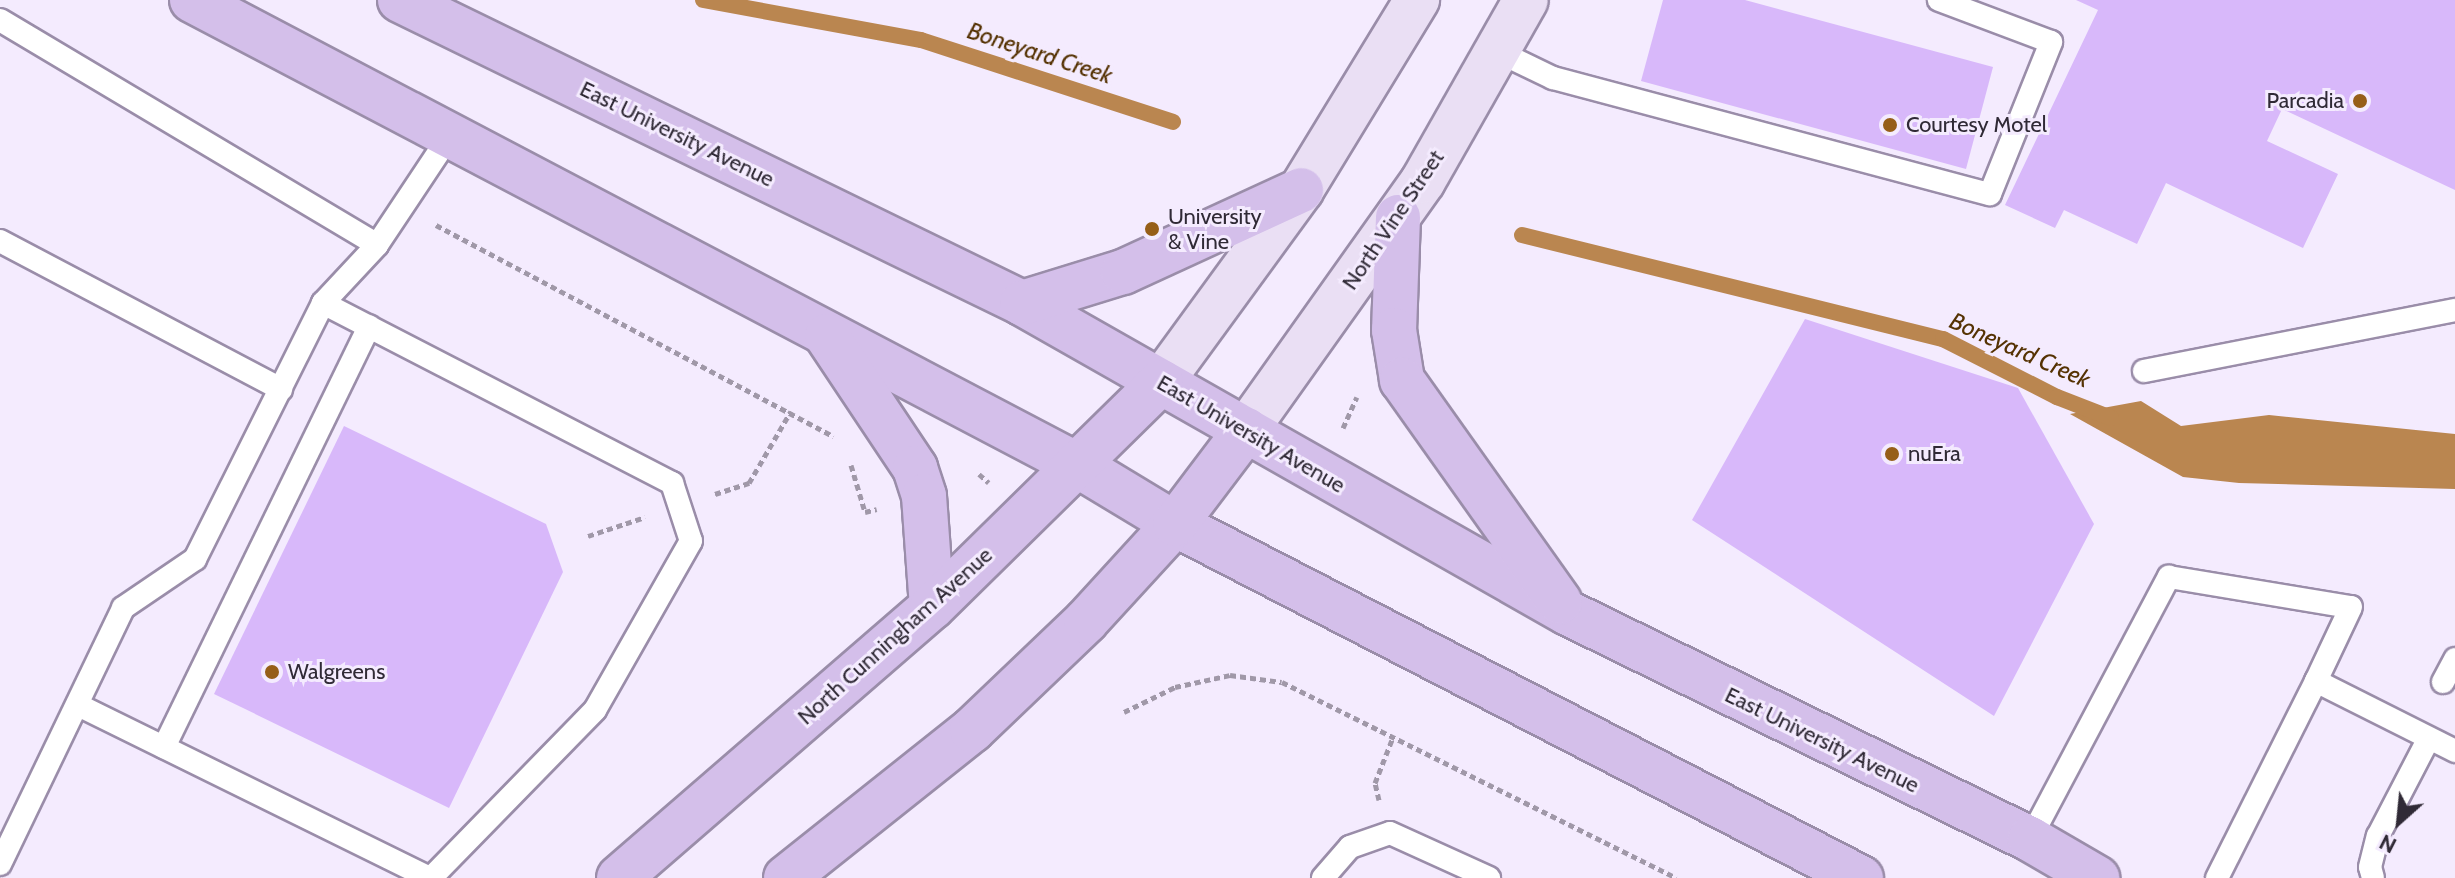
<!DOCTYPE html>
<html>
<head>
<meta charset="utf-8">
<style>
  body { margin:0 }
  #map { position:relative; width:2455px; height:878px; overflow:hidden; background:#f4ebfe; font-family:Cabin,sans-serif }
  div>[style] { position:absolute }
  .water>* { inset:0; background:#ba8650 }
  .stream>* { height:16px; margin:-8px; padding:0 8px; transform-origin:8px; border-radius:8px; background:#ba8650 }
  .building>* { inset:0; background:#d8b8fa }
  .path>* { height:5px; margin-top:-2.5px; transform-origin:0; background:repeating-linear-gradient(90deg,#a098a8 0 6px,transparent 0 10px) }
  .roads { filter:drop-shadow(2px 0 #9a8da9) drop-shadow(-2px 0 #9a8da9) drop-shadow(0 2px #9a8da9) drop-shadow(0 -2px #9a8da9) }
  .service>* { height:22px; margin:-11px; padding:0 11px; transform-origin:11px; border-radius:11px; background:#fff }
  .secondary>* { height:44px; margin:-22px; padding:0 22px; transform-origin:22px; border-radius:22px; background:#eadff4 }
  .primary>* { height:44px; margin:-22px; padding:0 22px; transform-origin:22px; border-radius:22px; background:#d4bfea }
  .dots>* { width:22px; height:22px; translate:-50% -50%; box-sizing:border-box; border:4px solid #f4ebfe; border-radius:50% }
  span { translate:-50% -50%; white-space:nowrap; text-align:center; line-height:1.15; -webkit-text-stroke:6px #f4ebfe; paint-order:stroke }
  .poi-label { font-size:22px; color:#302a36 }
  .right { translate:-100% -50%; text-align:right }
  .left { translate:0 -50%; text-align:left }
  .street-label { font-size:22px; color:#302a36 }
  .water-label { font-size:24px; color:#553203; font-style:italic }
  .north { position:absolute; left:2359px; top:782px; width:80px; height:80px; -webkit-text-stroke:6px #f4ebfe; paint-order:stroke; rotate:207deg; font-size:22px; font-weight:700; line-height:32px; text-align:center; color:#302a36 }
  .north::after { content:''; display:block; margin:auto; width:28px; height:36px; background:#302a36; clip-path:polygon(50% 0,100% 100%,50% 72%,0 100%) }
</style>
</head>
<body>
<div id="map">
  <div class="water">
    <div style="clip-path:polygon(2141px 401px,2181px 426px,2269px 415px,2455px 434px,2455px 489px,2239px 483px,2183px 477px,2070px 414px)"></div>
  </div>
  <div class="stream">
    <div style="left:703px;top:0;width:222px;rotate:10.4deg"></div>
    <div style="left:921px;top:40px;width:265px;rotate:18deg"></div>
    <div style="left:1522px;top:235px;width:434px;rotate:13.9deg"></div>
    <div style="left:1943px;top:339px;width:128px;rotate:27deg"></div>
    <div style="left:2057px;top:397px;width:58px;rotate:21.3deg"></div>
  </div>
  <div class="building">
    <div style="clip-path:polygon(1663px 0,1745px 0,1993px 67px,1966px 169px,1641px 81px)"></div>
    <div style="clip-path:polygon(2076px 0,2455px 0,2455px 190px,2282px 109px,2267px 141px,2338px 174px,2303px 248px,2166px 183px,2137px 244px,2064px 210px,2055px 228px,2005px 205px,2098px 10px)"></div>
    <div style="clip-path:polygon(1805px 319px,2018px 388px,2094px 524px,1994px 716px,1692px 520px)"></div>
    <div style="clip-path:polygon(344px 426px,546px 524px,563px 572px,449px 808px,214px 694px)"></div>
  </div>
  <div class="path">
    <div style="left:436px;top:225px;width:450px;rotate:28deg"></div>
    <div style="left:1343px;top:428px;width:34px;rotate:-66deg"></div>
    <div style="left:851px;top:465px;width:49px;rotate:73.4deg"></div>
    <div style="left:865px;top:512px;width:12px;rotate:-14deg"></div>
    <div style="left:979px;top:474px;width:13px;rotate:42deg"></div>
    <div style="left:715px;top:494px;width:36px;rotate:-18deg"></div>
    <div style="left:749px;top:483px;width:83px;rotate:-59.7deg"></div>
    <div style="left:588px;top:536px;width:60px;rotate:-18.4deg"></div>
    <div style="left:1124px;top:712px;width:57px;rotate:-26.1deg"></div>
    <div style="left:1175px;top:687px;width:56px;rotate:-12.3deg"></div>
    <div style="left:1230px;top:675px;width:52px;rotate:7.7deg"></div>
    <div style="left:1282px;top:682px;width:440px;rotate:26.4deg"></div>
    <div style="left:1379px;top:800px;width:17px;rotate:-103deg"></div>
    <div style="left:1375px;top:783px;width:49px;rotate:-68.6deg"></div>
  </div>
  <div class="roads">
    <div class="service">
      <div style="left:0;top:20px;width:439px;rotate:30.8deg"></div>
      <div style="left:1499px;top:52px;width:60px;rotate:25.7deg"></div>
      <div style="left:1553px;top:78px;width:452px;rotate:14.9deg"></div>
      <div style="left:1990px;top:194px;width:164px;rotate:-68.1deg"></div>
      <div style="left:2051px;top:42px;width:120px;rotate:-159.4deg"></div>
      <div style="left:0;top:241px;width:318px;rotate:27.8deg"></div>
      <div style="left:323px;top:303px;width:393px;rotate:27.3deg"></div>
      <div style="left:672px;top:483px;width:61px;rotate:71.9deg"></div>
      <div style="left:691px;top:541px;width:194px;rotate:119.6deg"></div>
      <div style="left:595px;top:710px;width:235px;rotate:134.3deg"></div>
      <div style="left:2144px;top:371px;width:317px;rotate:-11.1deg"></div>
      <div style="left:2443px;top:682px;width:26px;rotate:-62deg"></div>
      <div style="left:78px;top:705px;width:391px;rotate:26.2deg"></div>
      <div style="left:164px;top:747px;width:468px;rotate:-64deg"></div>
      <div style="left:2030px;top:839px;width:297px;rotate:-62.1deg"></div>
      <div style="left:2169px;top:577px;width:184px;rotate:9.4deg"></div>
      <div style="left:2351px;top:607px;width:82px;rotate:115.3deg"></div>
      <div style="left:2316px;top:681px;width:156px;rotate:26.7deg"></div>
      <div style="left:0;top:864px;width:284px;rotate:-64.3deg"></div>
      <div style="left:123px;top:608px;width:87px;rotate:-34.2deg"></div>
      <div style="left:195px;top:559px;width:286px;rotate:-63.4deg"></div>
      <div style="left:323px;top:303px;width:79px;rotate:-47deg"></div>
      <div style="left:377px;top:245px;width:132px;rotate:-56.4deg"></div>
      <div style="left:1323px;top:878px;width:41px;rotate:-48.9deg"></div>
      <div style="left:1350px;top:847px;width:42px;rotate:-19.3deg"></div>
      <div style="left:1390px;top:833px;width:109px;rotate:24.4deg"></div>
      <div style="left:2217px;top:878px;width:220px;rotate:-63.3deg"></div>
      <div style="left:2373px;top:878px;width:11px;rotate:-105deg"></div>
      <div style="left:2370px;top:867px;width:32px;rotate:-76deg"></div>
      <div style="left:2378px;top:836px;width:110px;rotate:-62.5deg"></div>
    </div>
    <div class="secondary">
      <div style="left:1161px;top:382px;width:238px;rotate:-53.9deg"></div>
      <div style="left:1301px;top:190px;width:223px;rotate:-58.6deg"></div>
      <div style="left:1246px;top:430px;width:305px;rotate:-54.6deg"></div>
      <div style="left:1423px;top:181px;width:208px;rotate:-60.4deg"></div>
    </div>
    <div class="primary">
      <div style="left:192px;top:0;width:1002px;rotate:27.72deg"></div>
      <div style="left:1079px;top:466px;width:112px;rotate:31.1deg"></div>
      <div style="left:1175px;top:524px;width:772px;rotate:27.3deg"></div>
      <div style="left:400px;top:0;width:692px;rotate:25.97deg"></div>
      <div style="left:1022px;top:303px;width:628px;rotate:29.59deg"></div>
      <div style="left:1568px;top:613px;width:514px;rotate:26.07deg"></div>
      <div style="left:2030px;top:839px;width:78px;rotate:30.2deg"></div>
      <div style="left:1398px;top:217px;width:113px;rotate:92deg"></div>
      <div style="left:1394px;top:330px;width:51px;rotate:80.9deg"></div>
      <div style="left:1402px;top:380px;width:272px;rotate:54.6deg"></div>
      <div style="left:1022px;top:303px;width:106px;rotate:-17.1deg"></div>
      <div style="left:1123px;top:272px;width:196px;rotate:-24.7deg"></div>
      <div style="left:827px;top:336px;width:159px;rotate:56.3deg"></div>
      <div style="left:915px;top:468px;width:29px;rotate:72deg"></div>
      <div style="left:924px;top:496px;width:111px;rotate:85.9deg"></div>
      <div style="left:619px;top:878px;width:414px;rotate:-40.9deg"></div>
      <div style="left:932px;top:607px;width:321px;rotate:-44.5deg"></div>
      <div style="left:786px;top:878px;width:238px;rotate:-38.5deg"></div>
      <div style="left:972px;top:730px;width:158px;rotate:-43.7deg"></div>
      <div style="left:1086px;top:621px;width:132px;rotate:-47.5deg"></div>
      <div style="left:1175px;top:524px;width:118px;rotate:-52.9deg"></div>
    </div>
  </div>
  <div class="dots">
    <div style="left:2360px;top:101px;background:#965e18"></div>
    <div style="left:1890px;top:125px;background:#965e18"></div>
    <div style="left:1152px;top:229px;background:#965e18"></div>
    <div style="left:1892px;top:454px;background:#965e18"></div>
    <div style="left:272px;top:672px;background:#965e18"></div>
  </div>
  <div class="poi-label">
    <span class="right" style="left:2344px;top:101px">Parcadia</span>
    <span class="left" style="left:1906px;top:125px">Courtesy Motel</span>
    <span class="left" style="left:1168px;top:229px">University<br>&amp; Vine</span>
    <span class="left" style="left:1908px;top:454px">nuEra</span>
    <span class="left" style="left:288px;top:672px">Walgreens</span>
  </div>
  <div class="street-label">
    <span style="left:677px;top:134px;rotate:26deg">East University Avenue</span>
    <span style="left:1393px;top:220px;rotate:-56deg">North Vine Street</span>
    <span style="left:1251px;top:434px;rotate:30deg">East University Avenue</span>
    <span style="left:895px;top:636px;rotate:-42deg">North Cunningham Avenue</span>
    <span style="left:1822px;top:740px;rotate:26deg">East University Avenue</span>
  </div>
  <div class="water-label">
    <span style="left:1040px;top:53px;rotate:18deg">Boneyard Creek</span>
    <span style="left:2020px;top:350px;rotate:24deg">Boneyard Creek</span>
  </div>
  <div class="north">N</div>
</div>
</body>
</html>
